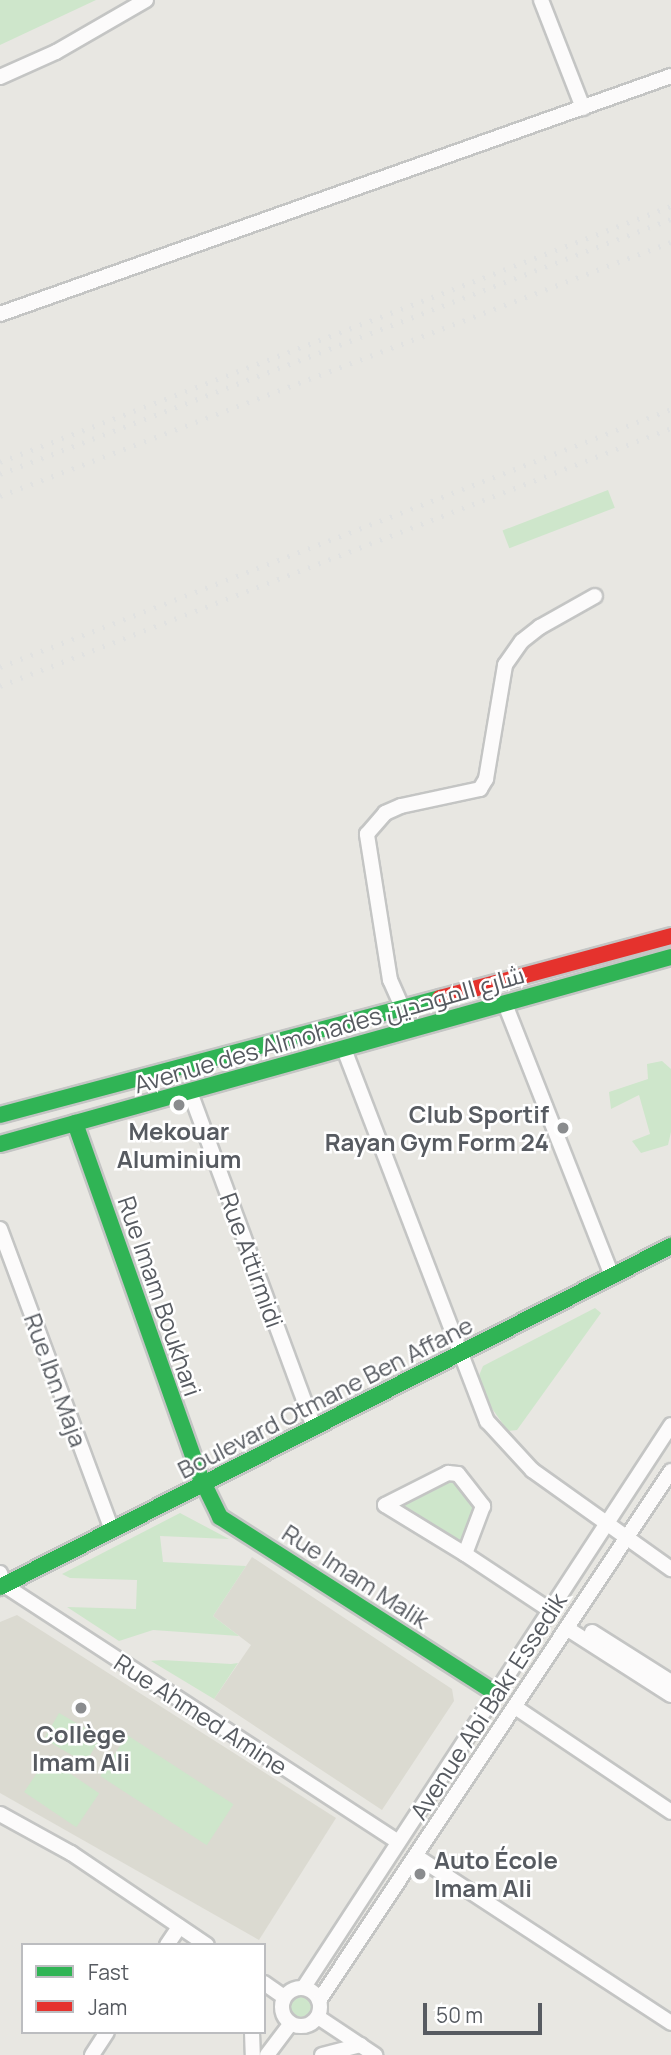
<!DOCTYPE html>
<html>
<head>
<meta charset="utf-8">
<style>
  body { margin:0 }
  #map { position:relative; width:671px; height:2055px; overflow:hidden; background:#e8e7e2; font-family:Manrope,Cairo,sans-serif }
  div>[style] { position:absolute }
  .education>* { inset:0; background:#dbdad1 }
  .green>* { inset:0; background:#cee6cb; transform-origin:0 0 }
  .round { border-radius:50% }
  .roads { filter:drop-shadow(2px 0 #c4c5c4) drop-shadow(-2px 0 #c4c5c4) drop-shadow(0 2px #c4c5c4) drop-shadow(0 -2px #c4c5c4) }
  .street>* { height:14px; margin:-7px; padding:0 7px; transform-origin:7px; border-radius:7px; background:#fcfbfb }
  .street>.ring { margin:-7px; padding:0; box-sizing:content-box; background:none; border:14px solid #fcfbfb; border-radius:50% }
  .fast>* { height:16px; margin:-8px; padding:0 8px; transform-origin:8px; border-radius:8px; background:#30b455 }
  .jam>* { height:16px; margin:-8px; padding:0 8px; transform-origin:8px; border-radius:8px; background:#e5322d }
  .rail>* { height:4.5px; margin-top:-2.25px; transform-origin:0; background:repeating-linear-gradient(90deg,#e1e2e1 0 2px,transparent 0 11px) }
  .dots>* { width:19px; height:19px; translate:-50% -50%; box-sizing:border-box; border:4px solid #fff; border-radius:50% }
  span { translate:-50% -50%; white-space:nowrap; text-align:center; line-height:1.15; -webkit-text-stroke:5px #fff; paint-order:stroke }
  .street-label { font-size:24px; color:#575b61 }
  .poi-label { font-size:24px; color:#575b61; font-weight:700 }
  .right { translate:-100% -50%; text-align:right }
  .left { translate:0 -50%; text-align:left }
  .legend { position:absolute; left:21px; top:1943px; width:245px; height:91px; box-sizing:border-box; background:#fff; border:2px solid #bcbdc0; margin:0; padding:9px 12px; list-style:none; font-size:21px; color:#575b61 }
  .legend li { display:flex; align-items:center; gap:14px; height:35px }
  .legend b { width:35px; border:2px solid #bcbdc0 }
  .scale { position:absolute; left:423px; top:2003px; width:119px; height:32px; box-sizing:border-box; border:4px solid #575b61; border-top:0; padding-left:9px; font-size:21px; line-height:24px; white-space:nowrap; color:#575b61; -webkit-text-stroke:5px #fff; paint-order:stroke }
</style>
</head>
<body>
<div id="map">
  <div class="education">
    <div style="clip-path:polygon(252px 1557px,452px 1689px,454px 1701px,382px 1810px,214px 1699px,251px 1645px,213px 1616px)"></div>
    <div style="clip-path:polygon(17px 1615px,336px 1818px,259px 1940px,0 1793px,0 1622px)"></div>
  </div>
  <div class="green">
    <div style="clip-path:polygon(0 0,96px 0,0 45px)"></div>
    <div style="left:608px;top:490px;width:19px;height:113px;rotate:69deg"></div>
    <div style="clip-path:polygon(662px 1061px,671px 1069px,671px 1132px,668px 1145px,641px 1153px,632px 1141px,650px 1134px,639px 1095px,611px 1109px,609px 1092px,648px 1079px,647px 1064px)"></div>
    <div style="clip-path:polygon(595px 1308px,601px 1313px,517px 1430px,508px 1431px,488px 1403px,478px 1378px,483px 1366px)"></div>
    <div style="clip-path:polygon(454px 1476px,479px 1512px,463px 1551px,398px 1508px)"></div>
    <div style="clip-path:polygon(180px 1513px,229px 1539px,160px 1536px,163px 1562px,246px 1566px,213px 1616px,239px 1636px,153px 1630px,119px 1641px,67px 1607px,136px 1609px,137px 1580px,70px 1578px,62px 1574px)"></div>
    <div style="clip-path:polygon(162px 1660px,231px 1664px,238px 1663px,214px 1699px,151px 1661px)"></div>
    <div style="left:59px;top:1713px;width:48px;height:30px;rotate:30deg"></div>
    <div style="left:127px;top:1735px;width:127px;height:49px;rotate:33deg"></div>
    <div style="left:47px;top:1758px;width:63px;height:41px;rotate:34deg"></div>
    <div class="round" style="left:287px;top:1993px;width:28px;height:28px"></div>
  </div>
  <div class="roads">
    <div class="street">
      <div style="left:541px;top:0;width:116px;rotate:68.7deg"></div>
      <div style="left:0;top:77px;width:61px;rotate:-24.1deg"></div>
      <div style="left:56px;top:52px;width:104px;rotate:-30deg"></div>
      <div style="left:0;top:314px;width:712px;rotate:-19.53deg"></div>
      <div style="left:505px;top:1004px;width:292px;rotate:68.5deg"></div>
      <div style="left:403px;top:1009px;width:32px;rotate:-114deg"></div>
      <div style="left:390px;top:980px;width:148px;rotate:-99deg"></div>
      <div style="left:367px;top:834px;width:28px;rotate:-49deg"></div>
      <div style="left:385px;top:813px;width:17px;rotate:-24deg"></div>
      <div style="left:401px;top:806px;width:81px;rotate:-12.1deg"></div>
      <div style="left:480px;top:789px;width:12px;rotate:-59deg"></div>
      <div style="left:486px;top:779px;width:116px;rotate:-80.5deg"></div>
      <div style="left:505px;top:665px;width:29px;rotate:-55deg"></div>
      <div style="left:522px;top:641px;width:23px;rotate:-38deg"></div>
      <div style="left:540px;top:627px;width:63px;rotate:-29.4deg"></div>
      <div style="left:344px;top:1049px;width:399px;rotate:69deg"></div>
      <div style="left:487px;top:1421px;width:67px;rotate:47.4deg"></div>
      <div style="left:532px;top:1470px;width:171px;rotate:35.5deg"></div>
      <div style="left:190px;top:1092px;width:358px;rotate:69.7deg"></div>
      <div style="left:0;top:1229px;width:321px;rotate:69.6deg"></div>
      <div style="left:385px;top:1505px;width:71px;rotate:-26.9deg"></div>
      <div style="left:448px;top:1473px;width:10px;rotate:6deg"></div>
      <div style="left:458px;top:1474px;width:41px;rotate:52deg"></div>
      <div style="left:483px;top:1506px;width:51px;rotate:110.6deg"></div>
      <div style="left:465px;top:1554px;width:103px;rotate:33.5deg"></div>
      <div style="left:385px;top:1505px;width:94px;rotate:31.5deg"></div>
      <div style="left:0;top:1573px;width:13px;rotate:72deg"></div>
      <div style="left:4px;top:1585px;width:470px;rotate:33.1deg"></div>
      <div style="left:568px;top:1629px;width:122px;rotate:32.7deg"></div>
      <div style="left:592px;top:1632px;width:93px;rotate:32.3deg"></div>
      <div style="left:515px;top:1707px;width:188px;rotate:33.9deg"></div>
      <div style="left:0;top:1814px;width:81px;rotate:28.8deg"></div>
      <div style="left:71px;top:1853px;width:164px;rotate:34.1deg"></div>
      <div style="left:416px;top:1856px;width:305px;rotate:33.2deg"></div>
      <div style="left:167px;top:1945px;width:22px;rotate:-56deg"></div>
      <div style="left:264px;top:1983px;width:24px;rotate:35deg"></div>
      <div style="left:304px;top:1987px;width:671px;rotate:-56.85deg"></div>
      <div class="ring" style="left:282px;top:1988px;width:24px;height:24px"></div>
      <div style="left:320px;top:1999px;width:634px;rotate:-56.39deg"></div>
      <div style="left:318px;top:2017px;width:69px;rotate:33.7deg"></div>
      <div style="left:252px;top:2032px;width:23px;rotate:88deg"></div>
      <div style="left:92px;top:2055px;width:27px;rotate:-57deg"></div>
      <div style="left:267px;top:2055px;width:39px;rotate:-53deg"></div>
      <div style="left:322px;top:2055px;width:40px;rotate:-14.4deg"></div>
    </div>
    <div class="fast">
      <div style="left:0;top:1115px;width:455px;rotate:-14.9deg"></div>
      <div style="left:75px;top:1123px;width:372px;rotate:70.5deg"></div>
      <div style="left:199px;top:1474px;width:48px;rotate:64deg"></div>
      <div style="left:220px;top:1517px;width:329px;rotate:32.6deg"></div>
      <div style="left:0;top:1144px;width:697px;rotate:-15.57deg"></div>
      <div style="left:0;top:1587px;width:753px;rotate:-26.94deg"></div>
    </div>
    <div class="jam">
      <div style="left:440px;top:998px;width:239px;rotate:-15deg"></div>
    </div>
  </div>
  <div class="rail">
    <div style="left:0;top:462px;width:718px;rotate:-20.88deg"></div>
    <div style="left:0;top:474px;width:718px;rotate:-20.81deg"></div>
    <div style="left:0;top:496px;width:717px;rotate:-20.73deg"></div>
    <div style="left:0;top:667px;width:719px;rotate:-21.03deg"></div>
    <div style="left:0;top:686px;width:719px;rotate:-21.03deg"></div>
  </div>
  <div class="dots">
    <div style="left:179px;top:1105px;background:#8a8c8e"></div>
    <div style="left:563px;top:1128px;background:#8a8c8e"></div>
    <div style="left:81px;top:1708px;background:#8a8c8e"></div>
    <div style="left:420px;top:1874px;background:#8a8c8e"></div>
  </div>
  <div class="street-label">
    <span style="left:329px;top:1029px;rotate:-16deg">Avenue des Almohades شارع الموحدين</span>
    <span style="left:252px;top:1260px;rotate:70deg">Rue Attirmidi</span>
    <span style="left:160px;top:1296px;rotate:71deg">Rue Imam Boukhari</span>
    <span style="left:56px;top:1380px;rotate:70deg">Rue Ibn Maja</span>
    <span style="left:325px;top:1397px;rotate:-27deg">Boulevard Otmane Ben Affane</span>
    <span style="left:356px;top:1576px;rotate:33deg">Rue Imam Malik</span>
    <span style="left:488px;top:1706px;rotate:-57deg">Avenue Abi Bakr Essedik</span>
    <span style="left:201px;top:1714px;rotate:33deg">Rue Ahmed Amine</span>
  </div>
  <div class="poi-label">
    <span class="right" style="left:549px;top:1128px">Club Sportif<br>Rayan Gym Form 24</span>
    <span style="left:179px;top:1145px">Mekouar<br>Aluminium</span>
    <span style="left:81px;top:1748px">Collège<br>Imam Ali</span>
    <span class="left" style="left:434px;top:1874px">Auto École<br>Imam Ali</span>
  </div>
  <ul class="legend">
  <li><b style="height:9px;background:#30b455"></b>Fast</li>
  <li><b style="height:9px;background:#e5322d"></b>Jam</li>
  </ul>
  <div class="scale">50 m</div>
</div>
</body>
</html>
